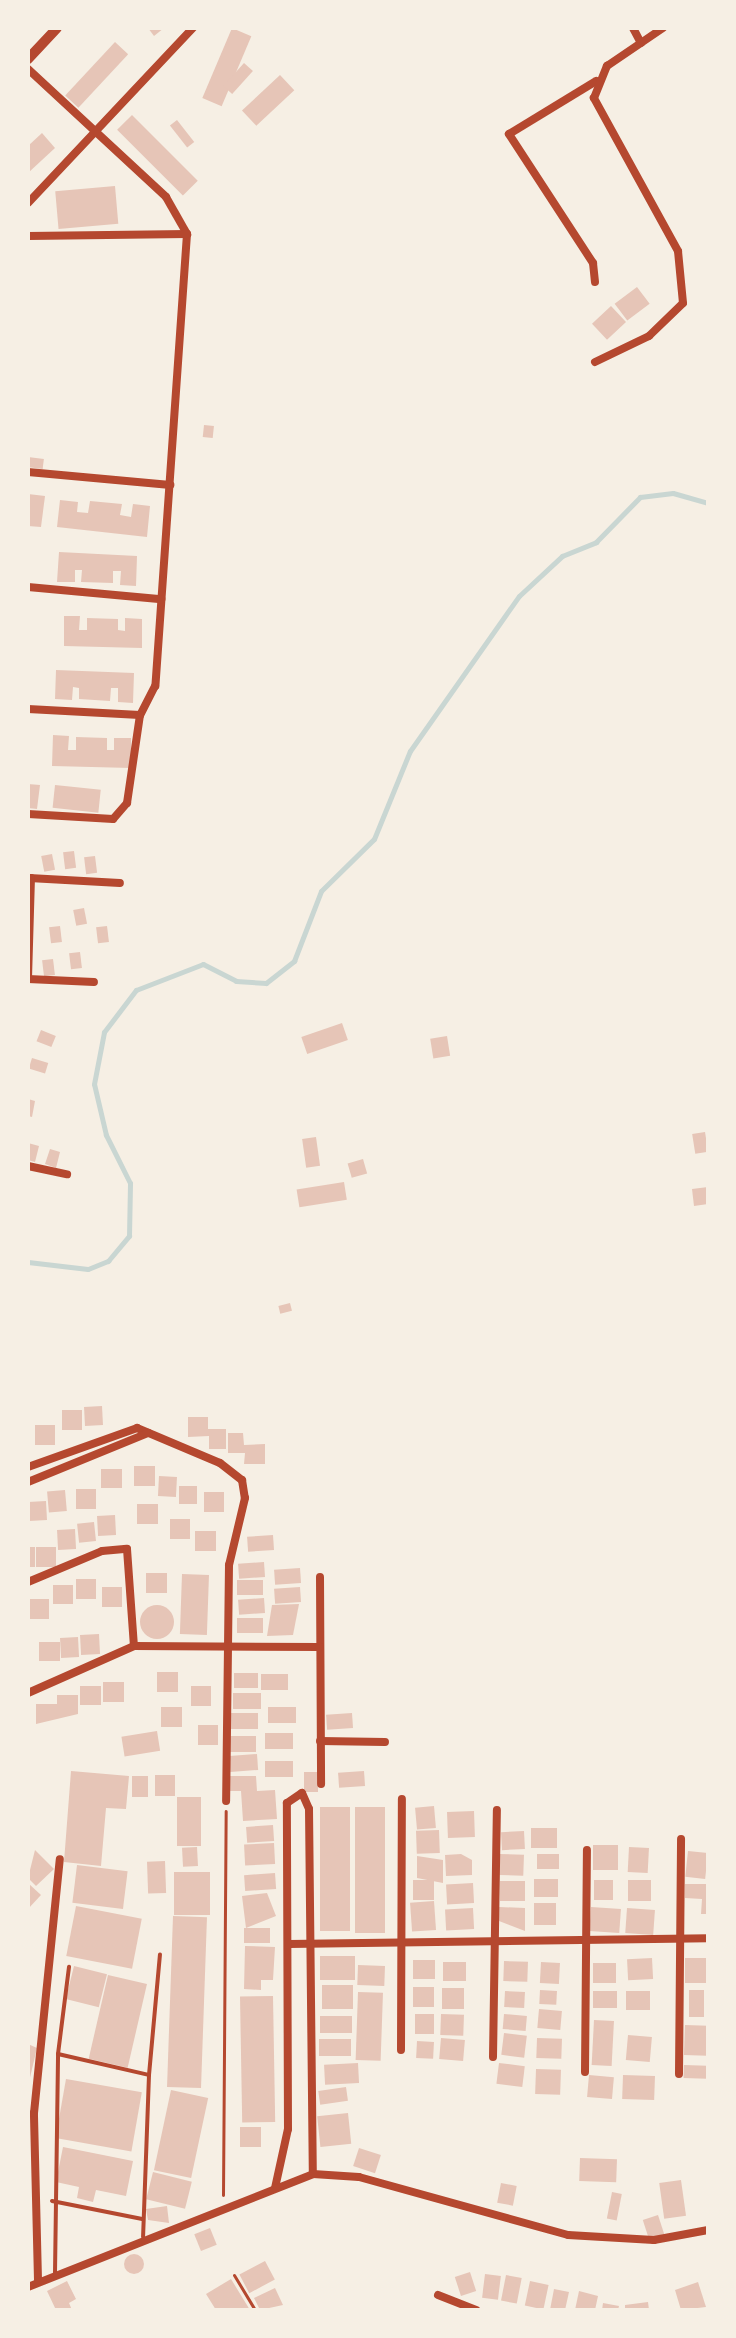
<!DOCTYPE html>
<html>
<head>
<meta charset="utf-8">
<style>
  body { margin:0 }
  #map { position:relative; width:736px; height:2338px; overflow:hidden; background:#f6efe4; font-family:Roboto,sans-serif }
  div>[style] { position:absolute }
  .stream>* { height:5px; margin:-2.5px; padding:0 2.5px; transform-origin:2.5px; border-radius:2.5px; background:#c9d6d2 }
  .building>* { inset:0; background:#e6c5b7; transform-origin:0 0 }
  .round { border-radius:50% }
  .path>* { height:3px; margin:-1.5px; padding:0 1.5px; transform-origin:1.5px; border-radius:1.5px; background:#b5482f }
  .service>* { height:4px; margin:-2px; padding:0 2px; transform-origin:2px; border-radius:2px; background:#b5482f }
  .minor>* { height:8px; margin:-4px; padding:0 4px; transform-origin:4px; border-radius:4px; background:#b5482f }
  .tertiary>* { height:10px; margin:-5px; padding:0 5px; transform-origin:5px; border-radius:5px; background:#b5482f }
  span { translate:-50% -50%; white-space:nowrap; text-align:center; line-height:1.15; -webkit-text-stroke:6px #f6efe4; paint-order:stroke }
  .frame { position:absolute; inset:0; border:30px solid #f6efe4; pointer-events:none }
</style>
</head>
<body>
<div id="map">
  <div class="stream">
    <div style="left:28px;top:1262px;width:60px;rotate:6.7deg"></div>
    <div style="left:88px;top:1269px;width:22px;rotate:-22deg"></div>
    <div style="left:108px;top:1261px;width:33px;rotate:-50deg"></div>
    <div style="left:129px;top:1236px;width:53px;rotate:-88.9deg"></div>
    <div style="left:130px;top:1183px;width:54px;rotate:-116.6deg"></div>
    <div style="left:106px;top:1135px;width:52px;rotate:-103.2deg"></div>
    <div style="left:94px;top:1084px;width:53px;rotate:-79.1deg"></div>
    <div style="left:104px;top:1032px;width:53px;rotate:-52.7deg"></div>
    <div style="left:136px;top:990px;width:72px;rotate:-21.2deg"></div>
    <div style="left:203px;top:964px;width:37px;rotate:27deg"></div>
    <div style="left:236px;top:981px;width:30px;rotate:4deg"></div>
    <div style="left:266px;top:983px;width:36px;rotate:-38deg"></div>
    <div style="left:294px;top:961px;width:75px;rotate:-68.9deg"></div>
    <div style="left:321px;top:891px;width:74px;rotate:-44.5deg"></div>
    <div style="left:374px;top:839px;width:95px;rotate:-67.8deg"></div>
    <div style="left:410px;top:751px;width:189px;rotate:-54.9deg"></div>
    <div style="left:519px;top:596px;width:59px;rotate:-42.9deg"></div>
    <div style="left:562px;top:556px;width:37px;rotate:-22deg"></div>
    <div style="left:596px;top:542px;width:63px;rotate:-45.6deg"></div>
    <div style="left:640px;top:497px;width:33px;rotate:-7deg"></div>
    <div style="left:673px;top:493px;width:36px;rotate:16deg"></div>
  </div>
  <div class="building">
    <div style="clip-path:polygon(148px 28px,164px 28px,154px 36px)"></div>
    <div style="left:232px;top:28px;width:21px;height:76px;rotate:23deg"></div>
    <div style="left:115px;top:42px;width:18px;height:73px;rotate:43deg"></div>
    <div style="left:244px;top:63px;width:12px;height:31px;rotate:42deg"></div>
    <div style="left:280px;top:75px;width:21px;height:52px;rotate:47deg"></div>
    <div style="left:132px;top:115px;width:93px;height:21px;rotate:45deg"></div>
    <div style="left:177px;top:120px;width:28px;height:9px;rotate:52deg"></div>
    <div style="clip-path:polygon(42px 133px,55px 148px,28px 173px,28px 146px)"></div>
    <div style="left:115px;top:186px;width:38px;height:60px;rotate:85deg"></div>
    <div style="left:637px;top:287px;width:21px;height:28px;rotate:53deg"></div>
    <div style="left:611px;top:306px;width:22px;height:26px;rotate:47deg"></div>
    <div style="left:204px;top:425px;width:10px;height:12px;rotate:6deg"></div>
    <div style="left:28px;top:457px;width:16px;height:10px;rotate:7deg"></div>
    <div style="clip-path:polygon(28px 494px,45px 496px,41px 527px,28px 526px)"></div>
    <div style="clip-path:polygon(60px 500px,78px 502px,77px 512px,88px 513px,90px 501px,122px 504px,120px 515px,131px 517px,133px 504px,150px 506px,147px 537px,57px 527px)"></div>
    <div style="clip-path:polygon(59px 552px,137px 556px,136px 586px,120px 585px,121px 571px,113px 571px,113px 583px,81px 582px,82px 570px,75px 570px,75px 582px,57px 582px)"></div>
    <div style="clip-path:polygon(64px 616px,80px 616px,79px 630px,87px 630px,87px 618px,118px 619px,118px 630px,125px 631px,125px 618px,142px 619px,142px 648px,64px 646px)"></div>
    <div style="clip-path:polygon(56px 670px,134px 673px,133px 703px,118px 702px,118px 688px,111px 688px,110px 701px,79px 699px,79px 688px,73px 687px,72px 700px,55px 699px)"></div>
    <div style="clip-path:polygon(53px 735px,69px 736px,68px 750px,76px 750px,76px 737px,107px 738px,107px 750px,114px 750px,114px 738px,131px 738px,131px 768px,52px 766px)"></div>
    <div style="clip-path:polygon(28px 784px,40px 785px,37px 809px,28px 808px)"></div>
    <div style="left:55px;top:785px;width:46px;height:23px;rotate:6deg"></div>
    <div style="left:74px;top:851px;width:17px;height:11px;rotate:83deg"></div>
    <div style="left:52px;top:854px;width:16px;height:11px;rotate:79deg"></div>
    <div style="left:95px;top:856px;width:17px;height:11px;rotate:83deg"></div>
    <div style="left:84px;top:908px;width:16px;height:11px;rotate:79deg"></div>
    <div style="left:60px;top:926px;width:16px;height:11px;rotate:83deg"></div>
    <div style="left:107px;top:926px;width:16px;height:11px;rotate:83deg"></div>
    <div style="left:80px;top:952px;width:16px;height:11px;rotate:83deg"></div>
    <div style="left:53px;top:959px;width:16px;height:11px;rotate:83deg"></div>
    <div style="left:342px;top:1023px;width:18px;height:43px;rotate:71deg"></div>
    <div style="left:41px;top:1030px;width:16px;height:12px;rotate:22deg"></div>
    <div style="left:447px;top:1036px;width:20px;height:17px;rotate:81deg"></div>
    <div style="left:32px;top:1058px;width:17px;height:11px;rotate:17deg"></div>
    <div style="clip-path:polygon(28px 1099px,35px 1101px,32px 1117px,28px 1116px)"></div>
    <div style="left:705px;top:1132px;width:20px;height:13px;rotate:81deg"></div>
    <div style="left:316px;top:1137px;width:29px;height:14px;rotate:82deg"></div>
    <div style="clip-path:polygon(28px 1143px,39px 1146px,35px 1162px,28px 1160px)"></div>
    <div style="clip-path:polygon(50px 1149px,60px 1152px,56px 1168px,45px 1164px)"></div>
    <div style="left:363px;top:1159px;width:15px;height:16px;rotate:74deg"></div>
    <div style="left:344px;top:1182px;width:18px;height:48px;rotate:81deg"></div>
    <div style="clip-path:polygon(708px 1187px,708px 1204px,694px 1206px,692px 1189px)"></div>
    <div style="left:290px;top:1303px;width:8px;height:12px;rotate:76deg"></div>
    <div style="left:102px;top:1406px;width:19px;height:18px;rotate:87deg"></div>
    <div style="left:82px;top:1410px;width:20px;height:20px;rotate:90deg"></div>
    <div style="clip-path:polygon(188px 1417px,208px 1417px,208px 1429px,226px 1429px,226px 1449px,209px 1449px,209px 1436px,188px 1437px)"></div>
    <div style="left:35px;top:1425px;width:20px;height:20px"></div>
    <div style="clip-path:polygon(228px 1433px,243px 1433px,244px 1445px,265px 1444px,265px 1464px,244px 1464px,245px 1453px,228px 1453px)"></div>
    <div style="left:155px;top:1466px;width:20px;height:21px;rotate:90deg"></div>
    <div style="left:101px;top:1469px;width:21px;height:19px"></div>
    <div style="left:159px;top:1476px;width:18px;height:20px;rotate:3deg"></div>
    <div style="left:179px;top:1486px;width:18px;height:18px"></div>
    <div style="left:76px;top:1489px;width:20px;height:20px"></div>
    <div style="left:65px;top:1490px;width:21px;height:18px;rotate:85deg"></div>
    <div style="left:204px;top:1492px;width:20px;height:20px"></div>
    <div style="left:46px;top:1501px;width:19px;height:18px;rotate:87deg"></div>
    <div style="left:137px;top:1504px;width:21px;height:20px"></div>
    <div style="left:115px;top:1515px;width:20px;height:18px;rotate:87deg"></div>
    <div style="left:170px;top:1519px;width:20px;height:20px"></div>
    <div style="left:94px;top:1522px;width:19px;height:17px;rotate:84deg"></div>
    <div style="left:75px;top:1529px;width:20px;height:18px;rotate:87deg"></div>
    <div style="left:195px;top:1531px;width:21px;height:20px"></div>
    <div style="left:273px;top:1535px;width:15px;height:26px;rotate:86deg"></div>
    <div style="left:28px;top:1547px;width:7px;height:20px"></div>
    <div style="left:36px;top:1547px;width:20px;height:20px"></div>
    <div style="left:264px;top:1562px;width:15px;height:26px;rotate:86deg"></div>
    <div style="left:300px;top:1568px;width:15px;height:26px;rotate:86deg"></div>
    <div style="left:146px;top:1573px;width:21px;height:20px"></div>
    <div style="left:182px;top:1574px;width:27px;height:60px;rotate:2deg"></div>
    <div style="left:76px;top:1579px;width:20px;height:20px"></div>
    <div style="left:263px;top:1580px;width:15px;height:26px;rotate:90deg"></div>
    <div style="left:53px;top:1585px;width:20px;height:19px"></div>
    <div style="left:102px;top:1587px;width:20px;height:20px"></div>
    <div style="left:300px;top:1587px;width:15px;height:26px;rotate:86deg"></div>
    <div style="left:264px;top:1598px;width:15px;height:26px;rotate:86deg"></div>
    <div style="left:28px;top:1599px;width:21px;height:20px"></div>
    <div style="clip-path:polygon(299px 1604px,293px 1635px,267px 1636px,272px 1605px)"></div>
    <div class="round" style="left:140px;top:1605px;width:34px;height:34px"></div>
    <div style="left:263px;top:1618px;width:15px;height:26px;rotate:90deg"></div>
    <div style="left:99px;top:1634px;width:20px;height:19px;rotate:87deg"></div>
    <div style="left:78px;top:1637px;width:20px;height:18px;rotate:87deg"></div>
    <div style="left:39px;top:1642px;width:21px;height:19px"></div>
    <div style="left:157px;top:1672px;width:21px;height:20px"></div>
    <div style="left:234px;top:1673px;width:24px;height:15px"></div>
    <div style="left:261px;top:1674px;width:27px;height:16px"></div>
    <div style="left:103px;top:1682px;width:21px;height:20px"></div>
    <div style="left:80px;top:1686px;width:21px;height:19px"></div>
    <div style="left:211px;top:1686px;width:20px;height:20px;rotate:90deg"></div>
    <div style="left:233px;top:1693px;width:28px;height:16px"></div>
    <div style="clip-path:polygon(57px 1695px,78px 1695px,78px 1714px,36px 1724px,36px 1704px,57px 1704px)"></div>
    <div style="left:161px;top:1707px;width:21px;height:20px"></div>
    <div style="left:268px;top:1707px;width:28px;height:16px"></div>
    <div style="left:230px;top:1713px;width:28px;height:16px"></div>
    <div style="left:352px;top:1713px;width:15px;height:26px;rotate:86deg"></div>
    <div style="left:198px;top:1725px;width:20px;height:20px"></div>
    <div style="left:157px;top:1731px;width:20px;height:36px;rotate:81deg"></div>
    <div style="left:293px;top:1733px;width:16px;height:28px;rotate:90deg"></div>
    <div style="left:256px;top:1736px;width:16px;height:28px;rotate:90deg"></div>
    <div style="left:257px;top:1754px;width:16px;height:28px;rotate:86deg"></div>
    <div style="left:265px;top:1761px;width:28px;height:16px"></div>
    <div style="clip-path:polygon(71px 1771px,129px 1776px,126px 1809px,106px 1808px,101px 1866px,64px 1862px)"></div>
    <div style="left:364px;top:1771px;width:15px;height:26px;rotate:86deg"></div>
    <div style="left:304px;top:1772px;width:14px;height:20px"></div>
    <div style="left:155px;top:1775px;width:20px;height:21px"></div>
    <div style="left:132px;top:1776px;width:16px;height:21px"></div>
    <div style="clip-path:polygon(228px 1776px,256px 1776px,257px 1791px,275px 1790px,277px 1819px,243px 1821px,241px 1791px,228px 1791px)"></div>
    <div style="left:177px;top:1797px;width:24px;height:49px"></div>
    <div style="left:434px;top:1806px;width:22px;height:19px;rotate:85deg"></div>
    <div style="left:320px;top:1807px;width:30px;height:124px"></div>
    <div style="left:355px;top:1807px;width:30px;height:126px"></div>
    <div style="left:474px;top:1811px;width:26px;height:27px;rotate:88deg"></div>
    <div style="left:273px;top:1825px;width:16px;height:27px;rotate:86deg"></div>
    <div style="left:531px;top:1828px;width:26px;height:20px"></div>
    <div style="left:439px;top:1830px;width:23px;height:23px;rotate:88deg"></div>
    <div style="left:524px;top:1831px;width:18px;height:23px;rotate:87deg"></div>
    <div style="left:274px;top:1843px;width:21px;height:30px;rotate:87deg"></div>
    <div style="left:593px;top:1845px;width:25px;height:25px"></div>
    <div style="left:197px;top:1847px;width:19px;height:15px;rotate:87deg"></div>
    <div style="left:629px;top:1847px;width:20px;height:25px;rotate:3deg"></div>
    <div style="clip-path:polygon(35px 1850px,54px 1869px,36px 1886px,28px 1878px)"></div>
    <div style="left:688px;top:1851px;width:20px;height:26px;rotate:6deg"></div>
    <div style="clip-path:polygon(461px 1854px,472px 1860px,472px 1875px,446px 1876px,445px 1855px)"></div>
    <div style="left:500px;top:1854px;width:24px;height:21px;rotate:2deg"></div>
    <div style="left:559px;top:1854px;width:15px;height:22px;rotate:90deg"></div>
    <div style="clip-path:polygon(417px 1856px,443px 1860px,443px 1883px,417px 1878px)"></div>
    <div style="left:165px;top:1861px;width:32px;height:18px;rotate:88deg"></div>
    <div style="left:77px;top:1865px;width:51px;height:38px;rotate:7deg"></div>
    <div style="left:174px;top:1872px;width:36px;height:43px"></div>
    <div style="left:275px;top:1873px;width:16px;height:31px;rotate:86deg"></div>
    <div style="left:534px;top:1879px;width:24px;height:18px"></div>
    <div style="left:413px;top:1880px;width:21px;height:20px"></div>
    <div style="left:613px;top:1880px;width:20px;height:19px;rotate:90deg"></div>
    <div style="left:651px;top:1880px;width:21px;height:23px;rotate:90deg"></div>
    <div style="left:500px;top:1881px;width:25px;height:20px"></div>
    <div style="clip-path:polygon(28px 1883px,41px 1895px,28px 1909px)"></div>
    <div style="left:473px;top:1883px;width:20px;height:27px;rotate:87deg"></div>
    <div style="clip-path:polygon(685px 1884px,708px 1884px,708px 1914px,701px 1914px,702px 1899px,685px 1898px)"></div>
    <div style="clip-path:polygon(267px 1893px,276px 1916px,246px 1928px,242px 1896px)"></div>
    <div style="left:434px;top:1901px;width:29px;height:24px;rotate:86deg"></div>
    <div style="left:534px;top:1903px;width:22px;height:22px"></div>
    <div style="left:76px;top:1906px;width:67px;height:51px;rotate:11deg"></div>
    <div style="clip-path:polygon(499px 1907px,525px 1908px,525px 1931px,499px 1921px)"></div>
    <div style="left:591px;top:1907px;width:30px;height:24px;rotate:4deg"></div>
    <div style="left:473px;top:1908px;width:21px;height:28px;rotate:87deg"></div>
    <div style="left:627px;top:1908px;width:28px;height:25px;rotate:4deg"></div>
    <div style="left:173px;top:1916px;width:34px;height:171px;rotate:2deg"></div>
    <div style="left:270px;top:1928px;width:15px;height:26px;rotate:90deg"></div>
    <div style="clip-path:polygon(245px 1946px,275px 1947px,273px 1980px,261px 1980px,261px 1990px,244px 1989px)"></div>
    <div style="left:320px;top:1956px;width:35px;height:24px"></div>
    <div style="left:652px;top:1958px;width:21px;height:25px;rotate:87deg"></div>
    <div style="left:708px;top:1958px;width:25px;height:23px;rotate:90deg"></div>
    <div style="left:413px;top:1960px;width:22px;height:19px"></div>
    <div style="left:504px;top:1961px;width:24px;height:20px;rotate:2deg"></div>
    <div style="left:443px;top:1962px;width:23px;height:19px"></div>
    <div style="left:541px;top:1962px;width:19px;height:21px;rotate:3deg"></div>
    <div style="left:593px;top:1963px;width:23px;height:20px"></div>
    <div style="left:358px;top:1965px;width:27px;height:20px;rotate:2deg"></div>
    <div style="left:74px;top:1966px;width:34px;height:34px;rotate:14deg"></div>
    <div style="left:108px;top:1975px;width:40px;height:86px;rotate:13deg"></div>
    <div style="left:322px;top:1985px;width:31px;height:24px"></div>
    <div style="left:413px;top:1987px;width:21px;height:20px"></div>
    <div style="left:442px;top:1988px;width:22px;height:21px"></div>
    <div style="left:540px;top:1990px;width:17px;height:14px;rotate:3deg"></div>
    <div style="left:704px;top:1990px;width:27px;height:15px;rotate:90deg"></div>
    <div style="left:505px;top:1991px;width:20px;height:16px;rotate:3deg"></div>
    <div style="left:593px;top:1991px;width:24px;height:17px"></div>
    <div style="left:626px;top:1991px;width:24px;height:19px"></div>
    <div style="left:358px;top:1992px;width:25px;height:68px;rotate:2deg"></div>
    <div style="left:273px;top:1996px;width:126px;height:33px;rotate:89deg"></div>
    <div style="left:539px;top:2009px;width:23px;height:19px;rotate:5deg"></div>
    <div style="left:415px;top:2014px;width:19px;height:20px"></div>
    <div style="left:441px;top:2014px;width:23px;height:21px;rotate:2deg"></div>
    <div style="left:504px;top:2014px;width:23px;height:15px;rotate:5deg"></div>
    <div style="left:320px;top:2016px;width:32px;height:17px"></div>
    <div style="left:594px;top:2020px;width:20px;height:45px;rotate:3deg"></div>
    <div style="left:685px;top:2025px;width:23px;height:30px;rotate:2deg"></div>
    <div style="left:504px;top:2033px;width:23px;height:22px;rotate:7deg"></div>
    <div style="left:628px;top:2035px;width:24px;height:25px;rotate:5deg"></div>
    <div style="left:441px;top:2038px;width:24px;height:21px;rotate:5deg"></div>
    <div style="left:537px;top:2038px;width:25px;height:20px;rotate:2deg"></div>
    <div style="left:319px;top:2039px;width:32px;height:17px"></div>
    <div style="left:417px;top:2041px;width:17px;height:17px;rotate:3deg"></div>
    <div style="clip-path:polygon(28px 2044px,37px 2048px,28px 2086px)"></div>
    <div style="left:358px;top:2063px;width:20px;height:34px;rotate:87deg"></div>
    <div style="left:499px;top:2063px;width:26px;height:21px;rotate:7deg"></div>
    <div style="left:684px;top:2065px;width:23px;height:13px;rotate:2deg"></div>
    <div style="left:536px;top:2069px;width:25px;height:25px;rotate:2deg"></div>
    <div style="left:589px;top:2075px;width:25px;height:22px;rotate:5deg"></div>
    <div style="left:623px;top:2075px;width:32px;height:24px;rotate:2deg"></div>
    <div style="left:66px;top:2079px;width:77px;height:60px;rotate:10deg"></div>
    <div style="left:346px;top:2087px;width:14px;height:28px;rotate:82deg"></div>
    <div style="left:171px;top:2090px;width:38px;height:82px;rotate:12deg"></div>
    <div style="left:348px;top:2113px;width:31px;height:31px;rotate:84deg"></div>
    <div style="left:240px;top:2127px;width:21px;height:20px"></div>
    <div style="clip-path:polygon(63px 2147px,133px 2161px,126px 2196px,96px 2190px,93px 2202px,77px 2198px,79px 2187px,56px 2182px)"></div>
    <div style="left:359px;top:2148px;width:23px;height:19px;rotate:18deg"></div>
    <div style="left:580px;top:2158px;width:37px;height:23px;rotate:2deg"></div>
    <div style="left:153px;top:2172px;width:40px;height:28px;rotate:14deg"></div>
    <div style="left:681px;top:2180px;width:36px;height:22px;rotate:82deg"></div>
    <div style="left:501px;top:2183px;width:16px;height:20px;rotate:11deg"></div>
    <div style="left:612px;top:2192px;width:10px;height:27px;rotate:11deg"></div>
    <div style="clip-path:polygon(167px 2206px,169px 2223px,148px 2220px,146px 2209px)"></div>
    <div style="left:658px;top:2215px;width:20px;height:16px;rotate:72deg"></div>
    <div style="left:210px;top:2228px;width:18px;height:17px;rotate:68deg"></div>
    <div class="round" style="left:124px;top:2254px;width:20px;height:20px"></div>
    <div style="left:265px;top:2261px;width:21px;height:29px;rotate:62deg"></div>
    <div style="left:470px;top:2272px;width:20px;height:16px;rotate:72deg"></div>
    <div style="left:485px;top:2274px;width:16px;height:24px;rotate:7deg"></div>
    <div style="left:506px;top:2275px;width:16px;height:26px;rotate:11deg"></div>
    <div style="clip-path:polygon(231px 2279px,250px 2310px,216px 2310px,206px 2294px)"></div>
    <div style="clip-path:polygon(67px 2281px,76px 2299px,69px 2303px,72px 2310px,56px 2310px,47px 2291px)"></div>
    <div style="left:530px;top:2281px;width:19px;height:25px;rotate:12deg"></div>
    <div style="clip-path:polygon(698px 2282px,706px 2307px,681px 2310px,675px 2290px)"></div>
    <div style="clip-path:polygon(275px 2288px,283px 2305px,260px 2310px,254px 2298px)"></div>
    <div style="clip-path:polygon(554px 2289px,569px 2292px,565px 2310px,550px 2310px)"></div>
    <div style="clip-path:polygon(579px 2291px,598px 2296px,595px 2310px,575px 2310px)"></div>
    <div style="clip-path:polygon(648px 2302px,649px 2310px,625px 2310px,625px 2305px)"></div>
    <div style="clip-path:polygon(603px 2303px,619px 2306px,618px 2310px,602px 2310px)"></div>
  </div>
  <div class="path">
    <div style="left:223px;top:2195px;width:384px;rotate:-89.6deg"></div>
    <div style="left:234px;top:2275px;width:41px;rotate:59deg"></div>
  </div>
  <div class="service">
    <div style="left:58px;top:2054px;width:93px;rotate:13deg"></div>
    <div style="left:149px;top:2075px;width:162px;rotate:92.1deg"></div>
    <div style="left:149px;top:2075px;width:121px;rotate:-84.8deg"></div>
    <div style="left:52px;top:2201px;width:92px;rotate:11.3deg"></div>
    <div style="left:55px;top:2273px;width:219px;rotate:-89.2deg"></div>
    <div style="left:58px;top:2054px;width:88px;rotate:-82.8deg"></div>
  </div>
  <div class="minor">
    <div style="left:633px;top:28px;width:17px;rotate:62deg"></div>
    <div style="left:28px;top:69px;width:188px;rotate:42.8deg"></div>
    <div style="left:166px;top:197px;width:43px;rotate:60.4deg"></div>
    <div style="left:187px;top:234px;width:453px;rotate:94deg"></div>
    <div style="left:155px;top:686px;width:33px;rotate:117deg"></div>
    <div style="left:140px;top:715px;width:89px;rotate:98.4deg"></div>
    <div style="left:127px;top:803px;width:21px;rotate:131deg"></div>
    <div style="left:113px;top:819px;width:85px;rotate:-176.6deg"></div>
    <div style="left:28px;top:203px;width:241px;rotate:-46.7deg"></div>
    <div style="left:28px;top:236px;width:159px;rotate:-0.7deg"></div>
    <div style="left:595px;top:282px;width:19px;rotate:-96deg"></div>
    <div style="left:593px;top:263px;width:154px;rotate:-123.1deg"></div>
    <div style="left:509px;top:134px;width:102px;rotate:-31.3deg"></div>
    <div style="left:595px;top:362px;width:60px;rotate:-25.7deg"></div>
    <div style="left:649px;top:336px;width:47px;rotate:-44.1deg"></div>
    <div style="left:683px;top:303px;width:52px;rotate:-95.5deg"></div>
    <div style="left:678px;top:251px;width:175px;rotate:-118.8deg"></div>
    <div style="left:594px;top:98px;width:35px;rotate:-68deg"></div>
    <div style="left:607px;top:66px;width:68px;rotate:-34.2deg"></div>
    <div style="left:28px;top:472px;width:143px;rotate:5.2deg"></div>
    <div style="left:28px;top:587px;width:134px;rotate:5.2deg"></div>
    <div style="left:28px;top:709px;width:112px;rotate:3.1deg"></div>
    <div style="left:29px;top:878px;width:91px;rotate:3.1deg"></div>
    <div style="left:28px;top:978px;width:100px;rotate:-88.3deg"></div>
    <div style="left:28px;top:979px;width:66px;rotate:2.6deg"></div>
    <div style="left:28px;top:1166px;width:40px;rotate:12deg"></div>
    <div style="left:28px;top:1467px;width:116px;rotate:-19.7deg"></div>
    <div style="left:137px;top:1428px;width:90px;rotate:22.9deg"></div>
    <div style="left:220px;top:1463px;width:28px;rotate:38deg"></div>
    <div style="left:242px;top:1480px;width:18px;rotate:81deg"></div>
    <div style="left:245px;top:1498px;width:69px;rotate:103.4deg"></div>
    <div style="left:229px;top:1565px;width:236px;rotate:90.7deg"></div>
    <div style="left:28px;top:1482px;width:130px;rotate:-22.2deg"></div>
    <div style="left:320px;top:1577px;width:207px;rotate:89.7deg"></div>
    <div style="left:28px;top:1582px;width:80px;rotate:-22.7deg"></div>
    <div style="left:102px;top:1551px;width:25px;rotate:-5deg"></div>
    <div style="left:127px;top:1549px;width:97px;rotate:85.9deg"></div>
    <div style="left:28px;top:1693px;width:116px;rotate:-23.9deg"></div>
    <div style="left:134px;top:1646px;width:186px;rotate:0.3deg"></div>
    <div style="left:320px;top:1741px;width:65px;rotate:0.9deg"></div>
    <div style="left:289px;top:1944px;width:419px;rotate:-0.8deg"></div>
    <div style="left:401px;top:2050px;width:251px;rotate:-89.8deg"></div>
    <div style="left:493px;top:2057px;width:247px;rotate:-89.1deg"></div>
    <div style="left:585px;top:2072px;width:222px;rotate:-89.5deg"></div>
    <div style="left:679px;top:2074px;width:235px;rotate:-89.5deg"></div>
    <div style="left:275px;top:2188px;width:60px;rotate:-77.6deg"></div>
    <div style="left:288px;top:2129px;width:326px;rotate:-90.2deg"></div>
    <div style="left:287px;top:1803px;width:18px;rotate:-34deg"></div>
    <div style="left:302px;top:1793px;width:17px;rotate:66deg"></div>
    <div style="left:309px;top:1809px;width:365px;rotate:89.4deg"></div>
    <div style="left:38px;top:2280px;width:167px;rotate:-91.4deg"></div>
    <div style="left:34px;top:2113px;width:255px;rotate:-84.2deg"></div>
    <div style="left:28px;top:2287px;width:307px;rotate:-21.6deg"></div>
    <div style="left:313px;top:2174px;width:46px;rotate:3.7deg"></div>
    <div style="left:359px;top:2177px;width:217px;rotate:15.5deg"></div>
    <div style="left:568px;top:2235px;width:86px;rotate:3.3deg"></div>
    <div style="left:654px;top:2240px;width:55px;rotate:-10.5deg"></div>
    <div style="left:438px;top:2295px;width:41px;rotate:21.5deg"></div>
  </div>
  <div class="tertiary">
    <div style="left:28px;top:59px;width:42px;rotate:-46.9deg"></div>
  </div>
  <div class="frame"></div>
</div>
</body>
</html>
